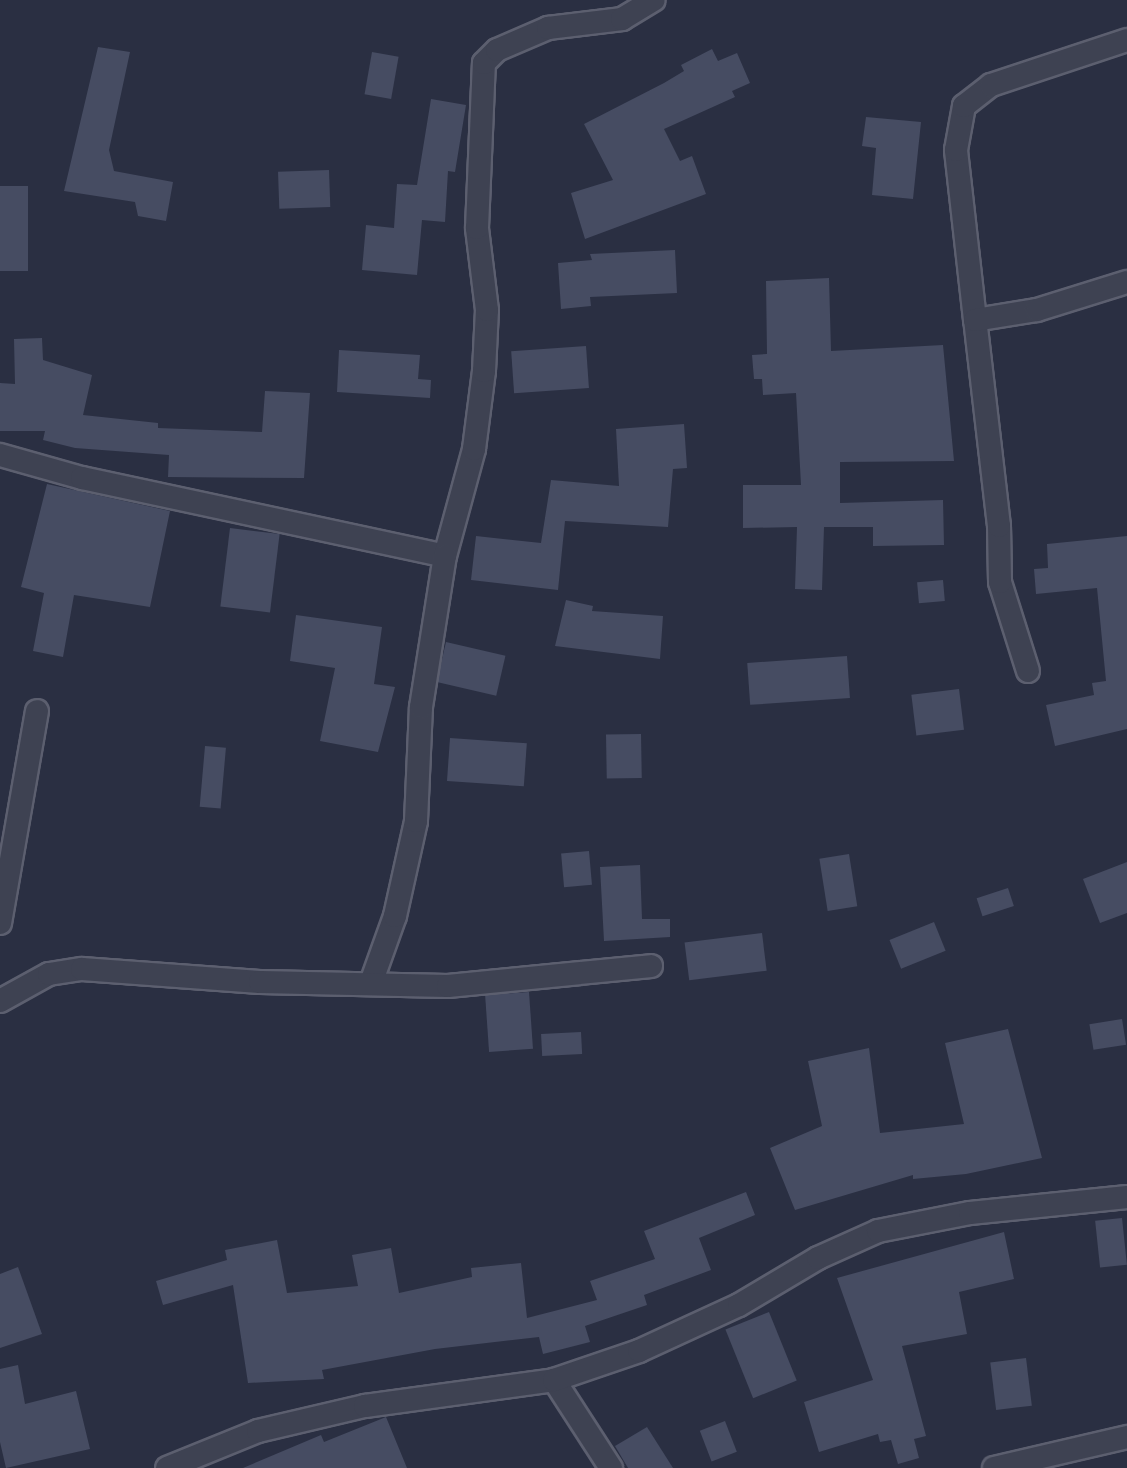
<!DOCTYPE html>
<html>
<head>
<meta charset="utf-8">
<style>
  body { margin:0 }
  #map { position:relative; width:1127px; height:1468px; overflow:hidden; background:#2a2f42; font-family:"Fira Sans",sans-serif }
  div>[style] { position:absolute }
  .building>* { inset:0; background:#464c62; transform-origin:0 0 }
  .roads { filter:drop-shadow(2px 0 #5c5f6f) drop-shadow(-2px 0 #5c5f6f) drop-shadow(0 2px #5c5f6f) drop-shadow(0 -2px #5c5f6f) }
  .minor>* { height:22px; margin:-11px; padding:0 11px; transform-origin:11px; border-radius:11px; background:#3e4252 }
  span { translate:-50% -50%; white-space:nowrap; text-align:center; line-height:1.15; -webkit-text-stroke:6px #222638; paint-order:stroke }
</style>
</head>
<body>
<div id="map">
  <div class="building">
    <div style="clip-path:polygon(98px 47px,130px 52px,109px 150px,114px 171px,173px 182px,166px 221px,138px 216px,135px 202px,64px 191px)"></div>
    <div style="clip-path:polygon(712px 49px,718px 61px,737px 53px,750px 83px,732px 91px,735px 97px,664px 129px,680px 161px,692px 156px,706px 194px,585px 239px,571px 193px,613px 180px,584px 124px,664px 83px,684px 71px,681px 65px)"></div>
    <div style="left:372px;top:52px;width:27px;height:43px;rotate:10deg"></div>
    <div style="clip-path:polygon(431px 99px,466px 105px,455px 172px,448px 171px,445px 222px,422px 220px,417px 275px,362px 270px,366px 225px,394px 228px,397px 184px,417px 185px)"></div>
    <div style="clip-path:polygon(866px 117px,921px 122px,913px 199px,872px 195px,876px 148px,862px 146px)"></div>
    <div style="left:329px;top:170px;width:37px;height:51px;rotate:88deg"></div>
    <div style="left:0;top:186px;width:28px;height:85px"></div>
    <div style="clip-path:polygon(675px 250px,677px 293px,590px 297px,591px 306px,561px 309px,558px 263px,592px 260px,590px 254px)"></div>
    <div style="clip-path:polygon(829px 278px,831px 351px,943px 345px,954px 461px,840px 462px,840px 503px,943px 500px,944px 545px,873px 546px,873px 527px,824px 527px,822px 590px,795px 589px,797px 527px,743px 528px,743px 485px,801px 485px,796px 393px,763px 395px,762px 379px,754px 379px,752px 355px,767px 354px,766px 281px)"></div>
    <div style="clip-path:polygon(42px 338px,43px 360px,92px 375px,83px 415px,158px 423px,158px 428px,262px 432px,265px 391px,310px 393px,304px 478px,168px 477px,169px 455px,75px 448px,43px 440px,45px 431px,0 431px,0 383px,15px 384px,14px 339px)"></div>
    <div style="left:586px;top:346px;width:42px;height:75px;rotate:86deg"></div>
    <div style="clip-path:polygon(339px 350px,420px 355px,418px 379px,431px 380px,430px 398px,337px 392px)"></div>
    <div style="clip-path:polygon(684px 424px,687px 468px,673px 469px,668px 527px,565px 521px,558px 590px,471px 580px,476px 536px,541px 543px,551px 480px,619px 486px,616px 429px)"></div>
    <div style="clip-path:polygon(47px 484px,170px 511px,150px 607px,74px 595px,63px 657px,33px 651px,44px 593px,21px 587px)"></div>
    <div style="left:230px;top:528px;width:50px;height:79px;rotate:7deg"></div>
    <div style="clip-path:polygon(1127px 536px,1127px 729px,1055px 746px,1046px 705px,1094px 695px,1092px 683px,1106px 681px,1097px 588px,1036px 594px,1034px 569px,1048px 568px,1047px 544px)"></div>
    <div style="left:943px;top:580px;width:21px;height:26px;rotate:85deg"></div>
    <div style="clip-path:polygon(566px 600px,593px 606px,592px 611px,663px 616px,660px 659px,555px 646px)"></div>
    <div style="clip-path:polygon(296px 615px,382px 627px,374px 684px,395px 687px,378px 752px,320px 741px,335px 668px,290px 661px)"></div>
    <div style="left:446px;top:642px;width:61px;height:41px;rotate:13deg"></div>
    <div style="left:847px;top:656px;width:42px;height:100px;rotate:86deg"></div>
    <div style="left:959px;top:689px;width:41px;height:48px;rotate:83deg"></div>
    <div style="left:641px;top:734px;width:44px;height:35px;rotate:89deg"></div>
    <div style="left:450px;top:738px;width:77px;height:43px;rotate:4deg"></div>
    <div style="left:205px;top:746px;width:21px;height:61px;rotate:5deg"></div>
    <div style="left:589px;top:851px;width:34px;height:28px;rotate:85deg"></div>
    <div style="left:849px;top:854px;width:53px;height:30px;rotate:81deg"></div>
    <div style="clip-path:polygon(1127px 862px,1127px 913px,1100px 923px,1083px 879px)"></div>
    <div style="clip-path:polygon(640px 865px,642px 919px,670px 919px,670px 937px,604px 941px,600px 867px)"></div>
    <div style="left:1008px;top:888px;width:19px;height:33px;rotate:72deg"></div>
    <div style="left:934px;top:922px;width:31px;height:48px;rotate:68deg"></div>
    <div style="left:762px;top:933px;width:38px;height:78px;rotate:83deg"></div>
    <div style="left:529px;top:992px;width:57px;height:44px;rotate:86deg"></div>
    <div style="left:1122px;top:1019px;width:26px;height:33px;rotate:81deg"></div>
    <div style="clip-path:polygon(1008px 1029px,1042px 1158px,966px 1174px,913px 1179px,913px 1175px,795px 1210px,770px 1148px,822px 1126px,808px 1061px,869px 1048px,880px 1133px,964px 1124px,945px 1043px)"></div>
    <div style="left:581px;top:1032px;width:22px;height:40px;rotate:87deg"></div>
    <div style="clip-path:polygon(746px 1192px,755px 1215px,699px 1238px,711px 1270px,644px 1295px,647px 1305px,585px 1326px,590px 1342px,543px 1354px,539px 1337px,435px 1349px,322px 1370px,324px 1379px,248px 1383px,233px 1285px,163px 1305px,156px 1281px,227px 1260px,225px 1250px,277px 1240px,287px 1293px,358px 1286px,352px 1255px,391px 1248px,399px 1293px,472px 1277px,471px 1268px,521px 1263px,527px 1318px,597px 1300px,590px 1281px,655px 1259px,644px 1231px)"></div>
    <div style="left:1122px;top:1218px;width:47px;height:27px;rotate:84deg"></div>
    <div style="clip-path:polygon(1004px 1232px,1014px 1279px,959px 1292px,967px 1334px,902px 1346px,926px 1436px,914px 1439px,919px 1458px,898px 1464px,891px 1440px,880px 1442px,878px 1434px,819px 1452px,804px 1402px,873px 1380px,837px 1278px)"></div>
    <div style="clip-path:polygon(18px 1267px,42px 1334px,0 1348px,0 1274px)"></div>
    <div style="left:769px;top:1312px;width:74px;height:47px;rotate:68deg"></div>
    <div style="left:1026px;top:1358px;width:48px;height:36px;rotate:83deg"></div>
    <div style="clip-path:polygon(18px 1365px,25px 1404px,76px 1391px,90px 1449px,6px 1468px,0 1442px,0 1369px)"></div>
    <div style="clip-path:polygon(386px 1417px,407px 1468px,243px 1468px,321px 1435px,324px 1442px)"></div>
    <div style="left:725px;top:1421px;width:33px;height:27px;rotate:69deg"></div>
    <div style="clip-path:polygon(647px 1427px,673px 1468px,628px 1468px,615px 1446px)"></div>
  </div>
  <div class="roads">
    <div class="minor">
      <div style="left:975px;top:320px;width:171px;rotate:-96.4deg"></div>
      <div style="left:956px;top:150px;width:45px;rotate:-79.7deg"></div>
      <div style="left:964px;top:106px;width:34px;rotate:-38deg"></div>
      <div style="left:991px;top:85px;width:143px;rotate:-18.3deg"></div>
      <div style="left:0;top:455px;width:85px;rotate:15.7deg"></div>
      <div style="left:82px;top:478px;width:371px;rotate:12.1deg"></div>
      <div style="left:445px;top:556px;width:111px;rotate:-74.8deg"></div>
      <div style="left:474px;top:449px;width:79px;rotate:-82.7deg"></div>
      <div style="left:484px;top:371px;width:61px;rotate:-87.2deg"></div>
      <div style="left:487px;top:310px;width:83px;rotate:-97deg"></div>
      <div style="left:477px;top:228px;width:165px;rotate:-87.6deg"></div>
      <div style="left:484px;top:63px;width:18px;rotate:-45deg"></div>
      <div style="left:497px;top:50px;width:56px;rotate:-23.3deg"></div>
      <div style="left:548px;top:28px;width:75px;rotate:-6.9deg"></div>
      <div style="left:622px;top:19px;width:37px;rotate:-31deg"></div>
      <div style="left:1028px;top:671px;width:93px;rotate:-107.5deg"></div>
      <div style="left:1000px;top:582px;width:56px;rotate:-91deg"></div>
      <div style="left:999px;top:526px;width:207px;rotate:-96.6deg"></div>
      <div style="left:975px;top:320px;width:63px;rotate:-9.2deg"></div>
      <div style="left:1037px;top:310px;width:94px;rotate:-17.3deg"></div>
      <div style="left:0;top:923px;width:215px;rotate:-80.1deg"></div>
      <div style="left:371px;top:983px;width:71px;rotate:-70.3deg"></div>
      <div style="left:395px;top:916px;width:97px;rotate:-77.5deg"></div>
      <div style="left:416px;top:821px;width:114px;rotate:-87.5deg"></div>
      <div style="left:421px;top:707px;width:153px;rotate:-81deg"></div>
      <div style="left:0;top:1001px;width:56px;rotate:-28.9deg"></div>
      <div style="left:49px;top:974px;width:33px;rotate:-9deg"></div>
      <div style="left:82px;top:969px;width:178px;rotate:4.2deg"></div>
      <div style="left:260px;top:982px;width:188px;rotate:1.2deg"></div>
      <div style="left:448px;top:986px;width:204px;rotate:-5.6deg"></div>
      <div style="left:554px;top:1380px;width:105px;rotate:57.1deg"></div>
      <div style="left:167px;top:1468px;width:98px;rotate:-22.1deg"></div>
      <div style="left:258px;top:1431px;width:110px;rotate:-13.2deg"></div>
      <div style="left:365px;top:1406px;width:191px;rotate:-7.8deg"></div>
      <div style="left:554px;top:1380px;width:90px;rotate:-18.8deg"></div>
      <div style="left:639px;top:1351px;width:110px;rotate:-24.7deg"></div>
      <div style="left:739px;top:1305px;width:92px;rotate:-30.7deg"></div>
      <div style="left:818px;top:1258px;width:66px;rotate:-24.2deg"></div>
      <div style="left:878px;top:1231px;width:94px;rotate:-11.1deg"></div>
      <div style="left:970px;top:1213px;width:158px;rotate:-5.8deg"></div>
      <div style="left:994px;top:1468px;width:137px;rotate:-13.1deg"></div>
    </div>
  </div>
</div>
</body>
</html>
